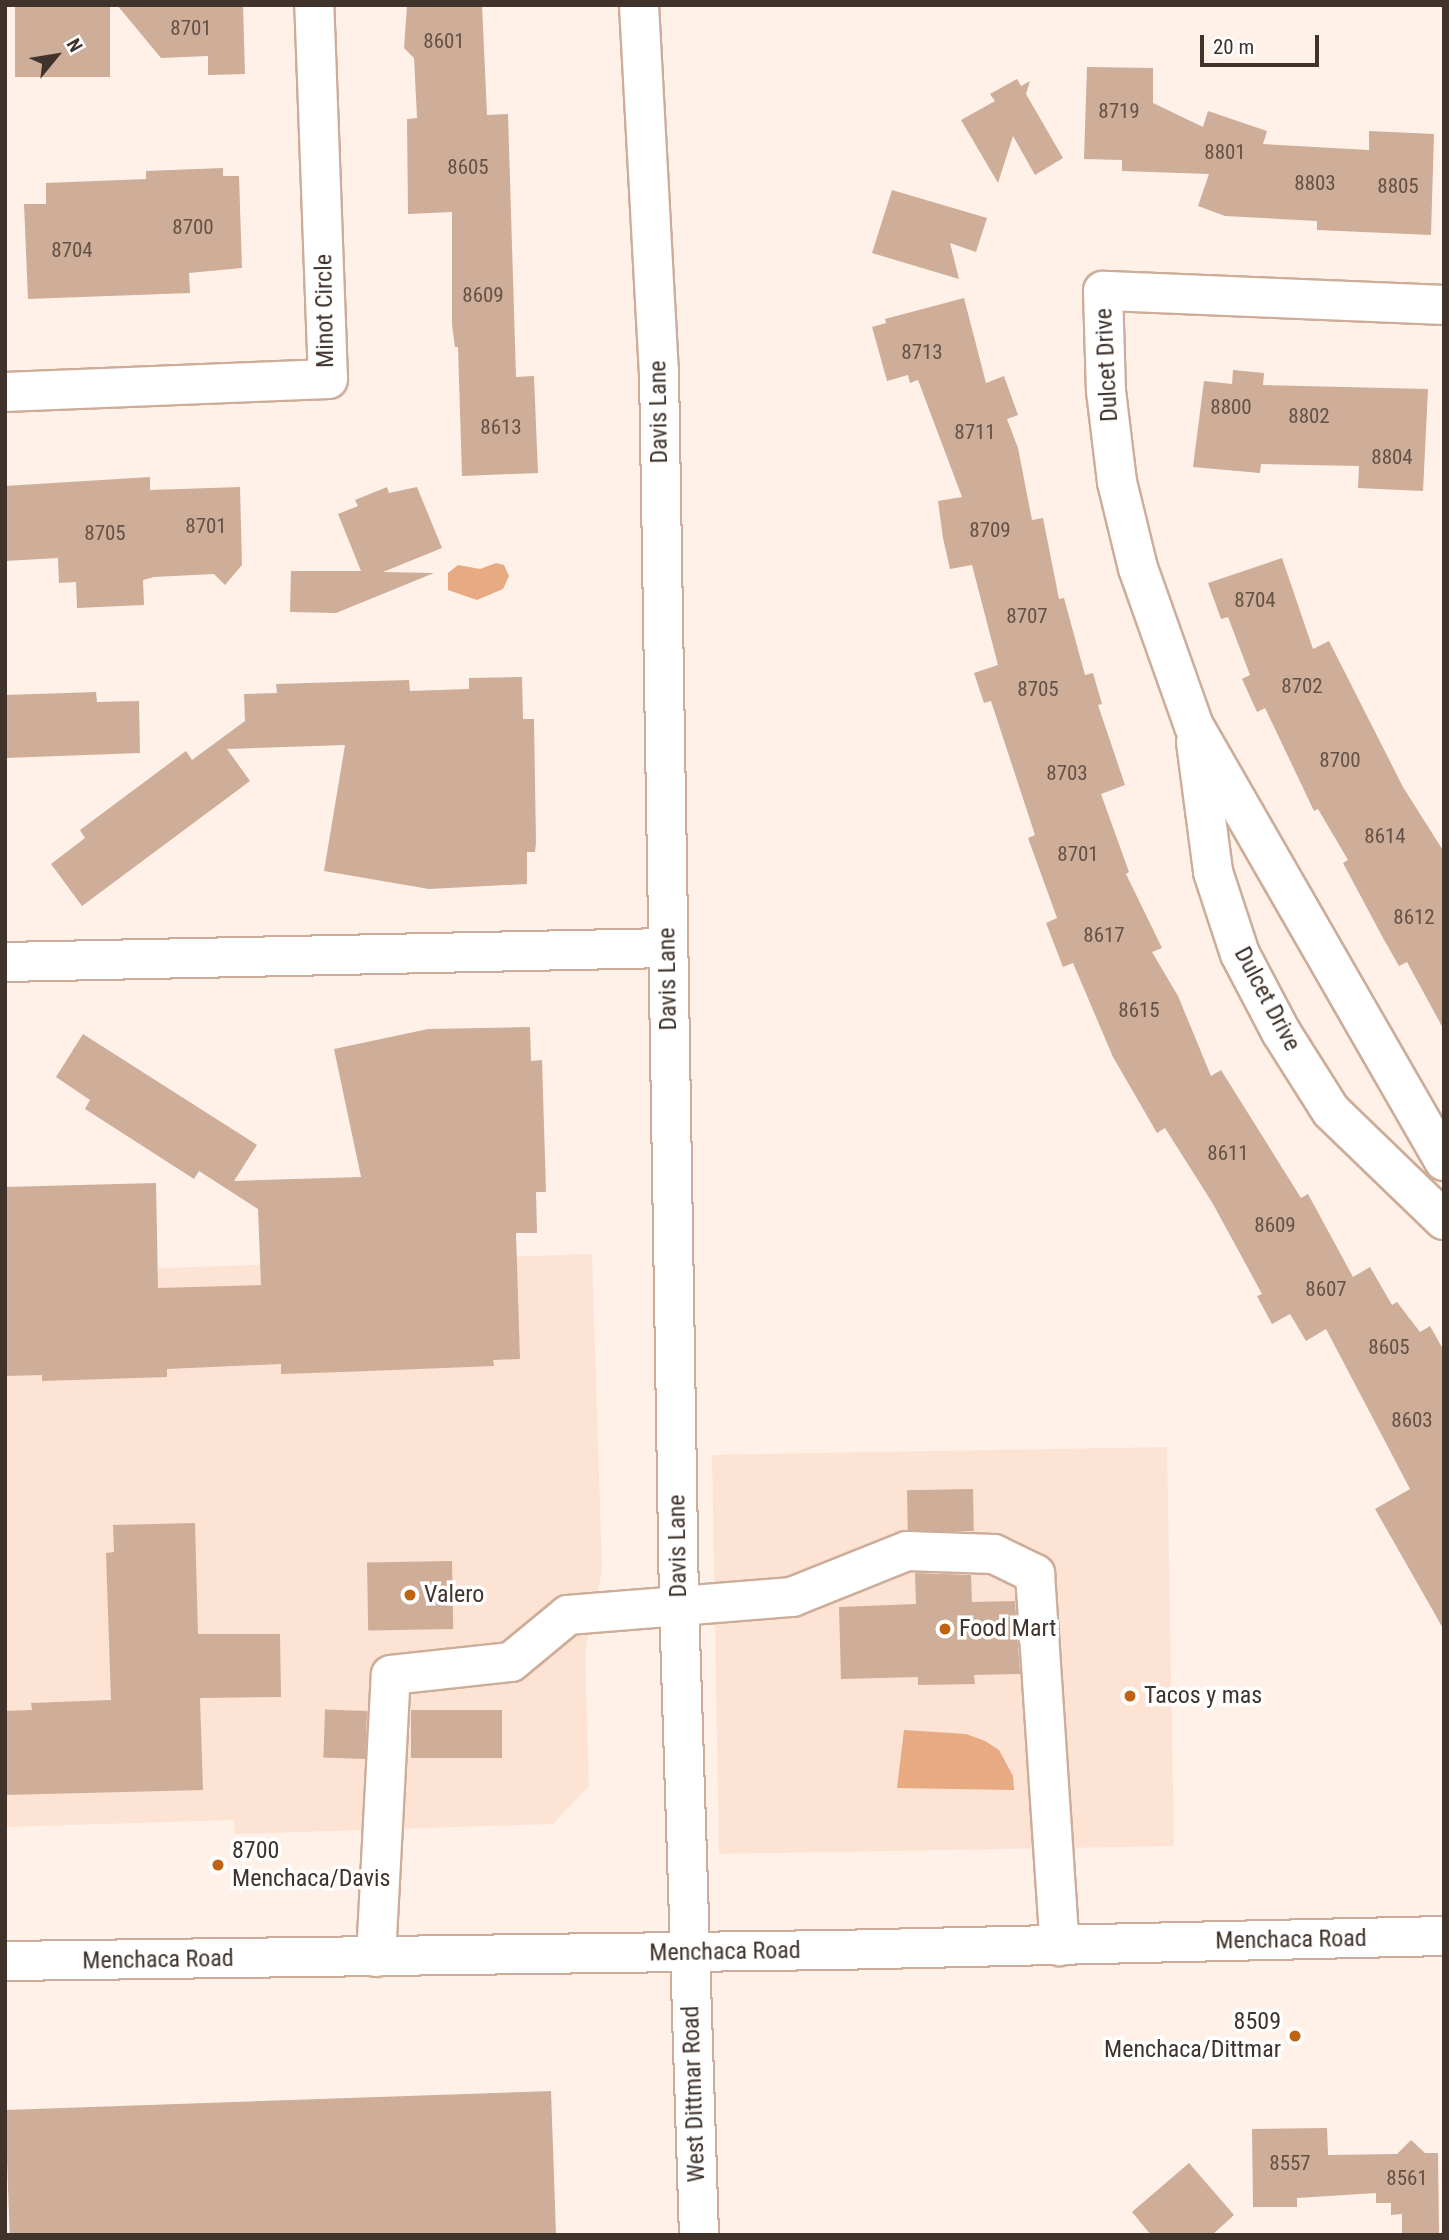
<!DOCTYPE html>
<html>
<head>
<meta charset="utf-8">
<style>
  body { margin:0 }
  #map { position:relative; width:1449px; height:2240px; overflow:hidden; background:#fff1e8; font-family:"Roboto Condensed",sans-serif }
  div>[style] { position:absolute }
  .built>* { inset:0; background:#fce3d4; transform-origin:0 0 }
  .water>* { inset:0; background:#e7aa82 }
  .building>* { inset:0; background:#cead99; transform-origin:0 0 }
  .roads { filter:drop-shadow(2px 0 #cdad99) drop-shadow(-2px 0 #cdad99) drop-shadow(0 2px #cdad99) drop-shadow(0 -2px #cdad99) }
  .minor>* { height:38px; margin:-19px; padding:0 19px; transform-origin:19px; border-radius:19px; background:#fff }
  .major>* { height:38px; margin:-19px; padding:0 19px; transform-origin:19px; border-radius:19px; background:#fff }
  .dots>* { width:19px; height:19px; translate:-50% -50%; box-sizing:border-box; border:4px solid #fff; border-radius:50% }
  span { translate:-50% -50%; white-space:nowrap; text-align:center; line-height:1.15; -webkit-text-stroke:7px #fff; paint-order:stroke }
  .number-label { font-size:21px; color:#645246 }
  .number-label span { -webkit-text-stroke-width:0 }
  .street-label { font-size:24px; color:#40332b }
  .poi-label { font-size:24px; color:#40332b }
  .left { translate:0 -50%; text-align:left }
  .right { translate:-100% -50%; text-align:right }
  .frame { position:absolute; inset:0; border:7px solid #40332b; pointer-events:none }
  .north { position:absolute; left:21px; top:21px; width:70px; height:70px; -webkit-text-stroke:5px #fff; paint-order:stroke; rotate:60deg; font-size:19px; font-weight:700; line-height:28px; text-align:center; color:#40332b }
  .north::after { content:''; display:block; margin:auto; width:24px; height:32px; background:#40332b; clip-path:polygon(50% 0,100% 100%,50% 72%,0 100%) }
  .scale { position:absolute; left:1200px; top:35px; width:119px; height:32px; box-sizing:border-box; border:4px solid #40332b; border-top:0; padding-left:9px; font-size:21px; line-height:24px; white-space:nowrap; color:#40332b; -webkit-text-stroke:5px #fff; paint-order:stroke }
</style>
</head>
<body>
<div id="map">
  <div class="built">
    <div style="clip-path:polygon(592px 1254px,602px 1571px,585px 1651px,589px 1786px,553px 1824px,235px 1834px,234px 1820px,5px 1827px,5px 1273px)"></div>
    <div style="left:1167px;top:1447px;width:399px;height:455px;rotate:89deg"></div>
  </div>
  <div class="water">
    <div style="clip-path:polygon(496px 563px,504px 565px,509px 576px,503px 589px,477px 600px,448px 590px,448px 573px,458px 565px,480px 569px)"></div>
    <div style="clip-path:polygon(904px 1730px,966px 1734px,985px 1741px,999px 1750px,1013px 1776px,1014px 1790px,897px 1788px)"></div>
  </div>
  <div class="building">
    <div style="left:15px;top:5px;width:95px;height:72px"></div>
    <div style="clip-path:polygon(117px 5px,243px 5px,245px 74px,208px 75px,208px 56px,161px 58px)"></div>
    <div style="clip-path:polygon(407px 5px,482px 5px,487px 115px,508px 114px,516px 377px,534px 376px,538px 473px,462px 476px,458px 347px,455px 347px,452px 325px,452px 212px,408px 214px,407px 119px,417px 118px,414px 58px,404px 48px)"></div>
    <div style="clip-path:polygon(1087px 67px,1153px 68px,1153px 103px,1203px 127px,1208px 111px,1267px 131px,1263px 144px,1369px 150px,1369px 131px,1434px 134px,1431px 235px,1317px 230px,1317px 221px,1225px 216px,1198px 206px,1209px 174px,1122px 171px,1122px 160px,1084px 159px)"></div>
    <div style="clip-path:polygon(1017px 79px,1021px 86px,1030px 81px,1026px 94px,1063px 158px,1035px 175px,1013px 136px,998px 183px,961px 120px,995px 101px,990px 94px)"></div>
    <div style="clip-path:polygon(223px 168px,223px 176px,239px 176px,242px 268px,189px 273px,190px 293px,28px 299px,24px 204px,46px 204px,46px 183px,146px 179px,146px 171px)"></div>
    <div style="clip-path:polygon(892px 190px,987px 218px,976px 252px,950px 243px,959px 279px,872px 253px)"></div>
    <div style="clip-path:polygon(964px 298px,986px 383px,1004px 376px,1018px 415px,1007px 419px,1018px 448px,1032px 520px,1043px 518px,1059px 599px,1064px 598px,1085px 675px,1093px 673px,1102px 704px,1098px 705px,1125px 785px,1101px 794px,1129px 872px,1126px 874px,1162px 948px,1152px 952px,1178px 996px,1211px 1076px,1221px 1070px,1301px 1198px,1308px 1194px,1353px 1277px,1370px 1267px,1392px 1305px,1397px 1302px,1420px 1332px,1430px 1326px,1444px 1351px,1444px 1630px,1375px 1509px,1410px 1489px,1326px 1329px,1306px 1341px,1290px 1314px,1272px 1324px,1257px 1296px,1262px 1294px,1213px 1204px,1165px 1128px,1157px 1133px,1113px 1057px,1073px 963px,1063px 967px,1046px 923px,1057px 918px,1028px 838px,1035px 835px,991px 701px,984px 703px,974px 673px,998px 665px,972px 565px,950px 569px,943px 538px,938px 501px,962px 497px,918px 380px,910px 383px,908px 375px,887px 381px,872px 327px,886px 323px,885px 319px)"></div>
    <div style="clip-path:polygon(1233px 370px,1264px 373px,1263px 385px,1428px 389px,1423px 491px,1358px 488px,1359px 466px,1261px 464px,1260px 473px,1193px 467px,1204px 381px,1232px 384px)"></div>
    <div style="clip-path:polygon(150px 477px,150px 490px,240px 487px,242px 565px,225px 585px,214px 574px,154px 577px,143px 580px,144px 605px,77px 608px,76px 582px,59px 583px,58px 558px,5px 561px,5px 486px)"></div>
    <div style="clip-path:polygon(387px 487px,389px 493px,417px 487px,442px 548px,383px 572px,434px 573px,336px 613px,290px 612px,291px 571px,361px 571px,338px 514px,358px 506px,355px 500px)"></div>
    <div style="clip-path:polygon(1282px 558px,1313px 649px,1329px 641px,1403px 787px,1444px 852px,1444px 1030px,1407px 962px,1399px 966px,1383px 938px,1343px 863px,1348px 860px,1318px 809px,1314px 811px,1265px 708px,1257px 712px,1242px 679px,1250px 675px,1228px 617px,1221px 619px,1208px 583px)"></div>
    <div style="clip-path:polygon(522px 677px,523px 719px,534px 719px,536px 843px,535px 852px,527px 852px,527px 884px,429px 889px,324px 871px,345px 745px,227px 749px,250px 781px,82px 906px,51px 864px,85px 838px,80px 830px,186px 751px,192px 760px,245px 721px,244px 694px,277px 693px,276px 684px,409px 680px,410px 691px,469px 689px,469px 678px)"></div>
    <div style="clip-path:polygon(96px 692px,97px 702px,139px 701px,140px 753px,5px 758px,5px 695px)"></div>
    <div style="clip-path:polygon(530px 1027px,531px 1061px,542px 1060px,546px 1192px,536px 1192px,537px 1233px,516px 1233px,520px 1359px,493px 1360px,494px 1366px,342px 1372px,281px 1374px,281px 1364px,167px 1369px,167px 1377px,42px 1381px,42px 1375px,5px 1376px,5px 1187px,156px 1183px,158px 1288px,261px 1285px,258px 1209px,199px 1171px,194px 1179px,85px 1109px,90px 1100px,56px 1077px,83px 1034px,257px 1145px,234px 1181px,361px 1177px,334px 1049px,428px 1029px)"></div>
    <div style="left:973px;top:1489px;width:42px;height:66px;rotate:89deg"></div>
    <div style="clip-path:polygon(195px 1523px,198px 1634px,280px 1634px,281px 1697px,200px 1698px,203px 1790px,5px 1795px,5px 1711px,32px 1710px,31px 1703px,111px 1700px,106px 1553px,114px 1552px,113px 1525px)"></div>
    <div style="left:452px;top:1561px;width:68px;height:85px;rotate:89deg"></div>
    <div style="clip-path:polygon(915px 1573px,971px 1575px,972px 1602px,1015px 1601px,1020px 1674px,974px 1675px,975px 1684px,918px 1685px,918px 1677px,841px 1679px,839px 1607px,916px 1604px)"></div>
    <div style="left:502px;top:1710px;width:48px;height:91px;rotate:90deg"></div>
    <div style="left:367px;top:1711px;width:48px;height:42px;rotate:92deg"></div>
    <div style="left:551px;top:2091px;width:144px;height:546px;rotate:88deg"></div>
    <div style="clip-path:polygon(1327px 2128px,1328px 2155px,1397px 2154px,1411px 2140px,1425px 2153px,1438px 2153px,1439px 2234px,1402px 2234px,1402px 2214px,1391px 2215px,1391px 2203px,1376px 2203px,1376px 2193px,1297px 2198px,1297px 2207px,1253px 2207px,1252px 2129px)"></div>
    <div style="clip-path:polygon(1189px 2163px,1234px 2215px,1212px 2235px,1151px 2235px,1132px 2212px)"></div>
  </div>
  <div class="roads">
    <div class="minor">
      <div style="left:639px;top:5px;width:367px;rotate:86.9deg"></div>
      <div style="left:659px;top:371px;width:1232px;rotate:89.07deg"></div>
      <div style="left:679px;top:1603px;width:632px;rotate:88.19deg"></div>
      <div style="left:1444px;top:305px;width:341px;rotate:-177.6deg"></div>
      <div style="left:1103px;top:291px;width:100px;rotate:88.3deg"></div>
      <div style="left:1106px;top:391px;width:92px;rotate:83.1deg"></div>
      <div style="left:1117px;top:482px;width:89px;rotate:76.3deg"></div>
      <div style="left:1138px;top:568px;width:168px;rotate:70.5deg"></div>
      <div style="left:1194px;top:726px;width:502px;rotate:60.11deg"></div>
      <div style="left:5px;top:392px;width:323px;rotate:-2.3deg"></div>
      <div style="left:328px;top:379px;width:374px;rotate:-92.1deg"></div>
      <div style="left:1196px;top:742px;width:131px;rotate:82.5deg"></div>
      <div style="left:1213px;top:872px;width:86px;rotate:71.8deg"></div>
      <div style="left:1240px;top:954px;width:88px;rotate:62.3deg"></div>
      <div style="left:1281px;top:1032px;width:93px;rotate:57.7deg"></div>
      <div style="left:1331px;top:1111px;width:157px;rotate:44deg"></div>
      <div style="left:5px;top:962px;width:662px;rotate:-1.21deg"></div>
      <div style="left:376px;top:1957px;width:282px;rotate:-87deg"></div>
      <div style="left:391px;top:1675px;width:121px;rotate:-6.2deg"></div>
      <div style="left:511px;top:1662px;width:74px;rotate:-39.5deg"></div>
      <div style="left:568px;top:1615px;width:225px;rotate:-4.6deg"></div>
      <div style="left:792px;top:1597px;width:124px;rotate:-21.8deg"></div>
      <div style="left:907px;top:1551px;width:87px;rotate:2deg"></div>
      <div style="left:994px;top:1554px;width:46px;rotate:26deg"></div>
      <div style="left:1035px;top:1574px;width:373px;rotate:86.2deg"></div>
    </div>
    <div class="major">
      <div style="left:5px;top:1961px;width:831px;rotate:-0.76deg"></div>
      <div style="left:836px;top:1950px;width:608px;rotate:-1.32deg"></div>
    </div>
  </div>
  <div class="dots">
    <div style="left:410px;top:1595px;background:#bf6311"></div>
    <div style="left:945px;top:1629px;background:#bf6311"></div>
    <div style="left:1130px;top:1696px;background:#bf6311"></div>
    <div style="left:218px;top:1865px;background:#bf6311"></div>
    <div style="left:1295px;top:2036px;background:#bf6311"></div>
  </div>
  <div class="number-label">
    <span style="left:191px;top:28px">8701</span>
    <span style="left:444px;top:41px">8601</span>
    <span style="left:1119px;top:111px">8719</span>
    <span style="left:1225px;top:152px">8801</span>
    <span style="left:468px;top:167px">8605</span>
    <span style="left:1315px;top:183px">8803</span>
    <span style="left:1398px;top:186px">8805</span>
    <span style="left:193px;top:227px">8700</span>
    <span style="left:72px;top:250px">8704</span>
    <span style="left:483px;top:295px">8609</span>
    <span style="left:922px;top:352px">8713</span>
    <span style="left:1231px;top:407px">8800</span>
    <span style="left:1309px;top:416px">8802</span>
    <span style="left:501px;top:427px">8613</span>
    <span style="left:975px;top:432px">8711</span>
    <span style="left:1392px;top:457px">8804</span>
    <span style="left:206px;top:526px">8701</span>
    <span style="left:990px;top:530px">8709</span>
    <span style="left:105px;top:533px">8705</span>
    <span style="left:1255px;top:600px">8704</span>
    <span style="left:1027px;top:616px">8707</span>
    <span style="left:1302px;top:686px">8702</span>
    <span style="left:1038px;top:689px">8705</span>
    <span style="left:1340px;top:760px">8700</span>
    <span style="left:1067px;top:773px">8703</span>
    <span style="left:1385px;top:836px">8614</span>
    <span style="left:1078px;top:854px">8701</span>
    <span style="left:1414px;top:917px">8612</span>
    <span style="left:1104px;top:935px">8617</span>
    <span style="left:1139px;top:1010px">8615</span>
    <span style="left:1228px;top:1153px">8611</span>
    <span style="left:1275px;top:1225px">8609</span>
    <span style="left:1326px;top:1289px">8607</span>
    <span style="left:1389px;top:1347px">8605</span>
    <span style="left:1412px;top:1420px">8603</span>
    <span style="left:1290px;top:2163px">8557</span>
    <span style="left:1407px;top:2178px">8561</span>
  </div>
  <div class="street-label">
    <span style="left:325px;top:311px;rotate:-91deg">Minot Circle</span>
    <span style="left:1107px;top:365px;rotate:-93deg">Dulcet Drive</span>
    <span style="left:659px;top:412px;rotate:-91deg">Davis Lane</span>
    <span style="left:668px;top:979px;rotate:-91deg">Davis Lane</span>
    <span style="left:1267px;top:999px;rotate:62deg">Dulcet Drive</span>
    <span style="left:678px;top:1546px;rotate:-91deg">Davis Lane</span>
    <span style="left:1291px;top:1940px;rotate:-1deg">Menchaca Road</span>
    <span style="left:725px;top:1952px;rotate:-1deg">Menchaca Road</span>
    <span style="left:158px;top:1960px;rotate:-1deg">Menchaca Road</span>
    <span style="left:694px;top:2094px;rotate:-92deg">West Dittmar Road</span>
  </div>
  <div class="poi-label">
    <span class="left" style="left:424px;top:1595px">Valero</span>
    <span class="left" style="left:959px;top:1629px">Food Mart</span>
    <span class="left" style="left:1144px;top:1696px">Tacos y mas</span>
    <span class="left" style="left:232px;top:1865px">8700<br>Menchaca/Davis</span>
    <span class="right" style="left:1281px;top:2036px">8509<br>Menchaca/Dittmar</span>
  </div>
  <div class="frame"></div>
  <div class="north">N</div>
  <div class="scale">20 m</div>
</div>
</body>
</html>
